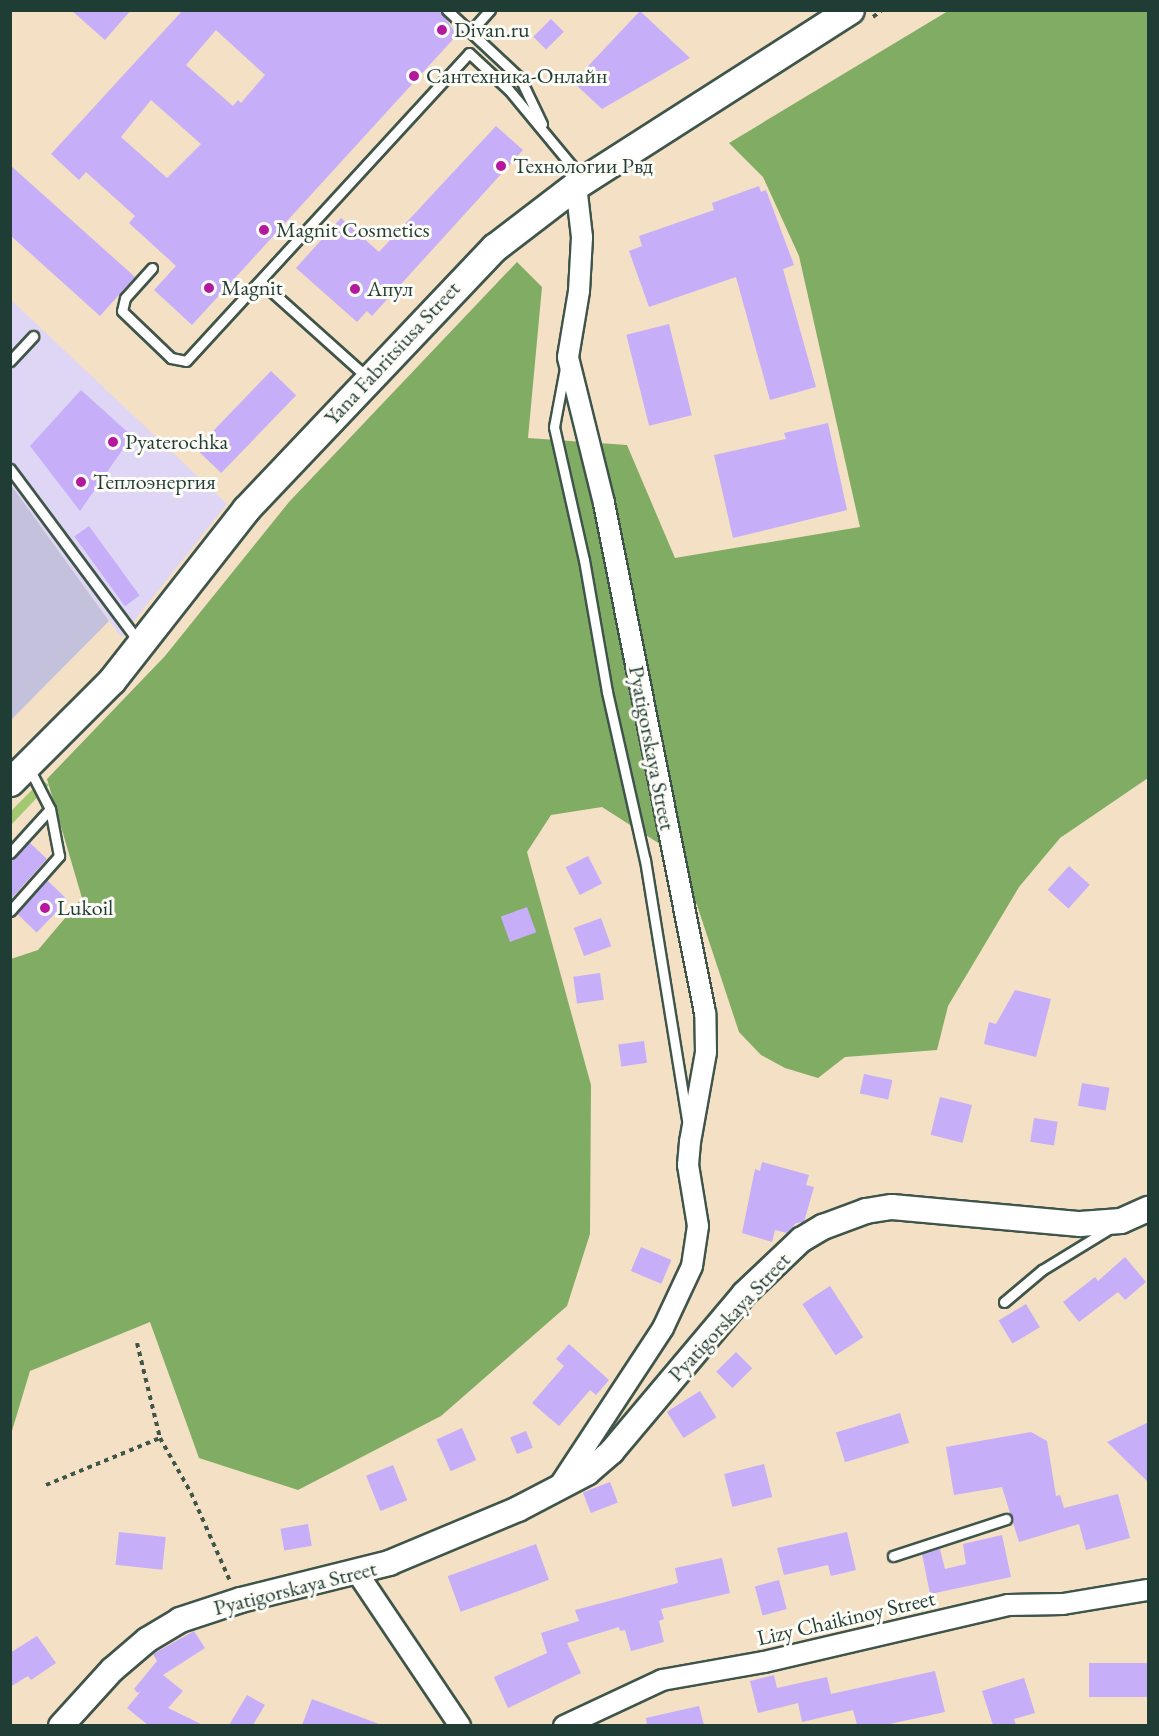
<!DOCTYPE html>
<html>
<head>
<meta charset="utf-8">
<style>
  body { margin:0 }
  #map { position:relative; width:1159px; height:1736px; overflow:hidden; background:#f3e0c5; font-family:"EB Garamond",serif }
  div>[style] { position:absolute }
  .built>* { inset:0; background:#dfd5f5 }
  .industrial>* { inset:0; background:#c3c1db }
  .green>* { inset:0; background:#a2c872 }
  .forest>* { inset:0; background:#81ac64 }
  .building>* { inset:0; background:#c6aef8; transform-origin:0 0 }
  .path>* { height:4px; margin-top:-2px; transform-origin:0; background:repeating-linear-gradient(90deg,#3f554a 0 4.5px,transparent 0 9px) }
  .roads { filter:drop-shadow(2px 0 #3f554a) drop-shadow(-2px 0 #3f554a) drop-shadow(0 2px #3f554a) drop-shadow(0 -2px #3f554a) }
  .service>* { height:9px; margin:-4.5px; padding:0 4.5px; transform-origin:4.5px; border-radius:4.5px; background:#fff }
  .minor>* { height:20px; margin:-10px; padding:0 10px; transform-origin:10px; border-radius:10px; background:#fff }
  .tertiary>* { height:24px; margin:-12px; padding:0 12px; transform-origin:12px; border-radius:12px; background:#fff }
  .secondary>* { height:27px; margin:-13.5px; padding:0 13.5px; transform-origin:13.5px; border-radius:13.5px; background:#fff }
  .dots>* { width:16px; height:16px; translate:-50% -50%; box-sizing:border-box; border:3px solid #fdfcf7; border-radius:50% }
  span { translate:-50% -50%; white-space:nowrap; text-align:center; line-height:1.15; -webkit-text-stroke:6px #fdfcf7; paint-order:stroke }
  .poi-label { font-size:22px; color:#1f3d34 }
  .left { translate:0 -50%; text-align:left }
  .street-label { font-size:22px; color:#1f3d34 }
  .frame { position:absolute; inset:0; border:12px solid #1f3d34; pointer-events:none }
</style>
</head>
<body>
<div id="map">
  <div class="built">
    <div style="clip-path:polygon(10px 299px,227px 504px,121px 637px,11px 485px)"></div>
  </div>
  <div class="industrial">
    <div style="clip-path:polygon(11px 485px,109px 621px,11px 720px,10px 720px)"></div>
  </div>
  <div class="green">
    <div style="clip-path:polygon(42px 780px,49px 785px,11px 825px,11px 811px)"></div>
  </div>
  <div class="forest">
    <div style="clip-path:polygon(948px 11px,1148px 11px,1148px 778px,1060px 838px,1019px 887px,948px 1006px,937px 1050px,845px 1057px,818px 1078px,785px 1068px,761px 1055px,739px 1032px,697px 905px,663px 846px,602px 807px,551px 815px,527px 852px,591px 1085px,590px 1234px,567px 1306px,441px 1416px,298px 1490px,199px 1458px,150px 1322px,30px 1371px,11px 1434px,11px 959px,38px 950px,82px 898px,47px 779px,165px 656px,289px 502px,517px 262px,542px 287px,528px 438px,627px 445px,675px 558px,860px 527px,799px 256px,763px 177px,729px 143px)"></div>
  </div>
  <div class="building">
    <div style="clip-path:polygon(71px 10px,131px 10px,105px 40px)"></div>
    <div style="clip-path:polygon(evenodd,183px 10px,440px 10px,457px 35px,192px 325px,154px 290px,176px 266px,129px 223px,135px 216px,86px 172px,79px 180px,51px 154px,183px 10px,216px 30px,265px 75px,241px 103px,238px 100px,233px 106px,186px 65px,216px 30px,183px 10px,151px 100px,201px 144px,167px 178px,121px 137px,151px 100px)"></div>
    <div style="clip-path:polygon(640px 11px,690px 58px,602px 109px,573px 82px)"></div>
    <div style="left:551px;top:19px;width:18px;height:25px;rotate:45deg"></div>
    <div style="clip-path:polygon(496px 126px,523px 150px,372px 316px,367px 311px,357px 322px,296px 268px,341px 218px,379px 252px)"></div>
    <div style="clip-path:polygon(10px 165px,135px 277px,100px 316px,10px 235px)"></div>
    <div style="clip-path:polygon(759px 186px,761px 192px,766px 190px,794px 265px,783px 269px,816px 387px,770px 400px,736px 277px,649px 307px,629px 251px,642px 246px,639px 236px,714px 210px,712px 203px)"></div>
    <div style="left:669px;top:324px;width:94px;height:44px;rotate:76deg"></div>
    <div style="left:271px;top:371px;width:35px;height:108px;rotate:44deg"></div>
    <div style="clip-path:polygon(81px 390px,132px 436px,80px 511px,30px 446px)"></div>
    <div style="clip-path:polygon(828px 423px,847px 510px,733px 538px,714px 455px,786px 439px,784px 433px)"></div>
    <div style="left:89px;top:526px;width:86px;height:18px;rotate:54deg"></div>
    <div style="clip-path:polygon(29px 842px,47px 859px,10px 900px,10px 860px)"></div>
    <div style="left:588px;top:856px;width:31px;height:25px;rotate:63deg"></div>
    <div style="left:1069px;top:866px;width:28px;height:32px;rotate:42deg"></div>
    <div style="left:47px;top:880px;width:29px;height:45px;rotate:44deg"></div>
    <div style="left:527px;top:907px;width:27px;height:28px;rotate:70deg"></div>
    <div style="left:601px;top:918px;width:30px;height:29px;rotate:70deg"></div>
    <div style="left:600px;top:973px;width:27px;height:27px;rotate:82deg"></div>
    <div style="clip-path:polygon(1015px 990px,1051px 999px,1036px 1057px,984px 1044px,989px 1022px,996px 1024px)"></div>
    <div style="left:644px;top:1041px;width:22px;height:26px;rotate:82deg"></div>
    <div style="left:864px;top:1074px;width:29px;height:20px;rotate:12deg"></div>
    <div style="left:1082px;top:1083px;width:28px;height:23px;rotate:10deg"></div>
    <div style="left:940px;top:1097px;width:33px;height:39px;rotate:14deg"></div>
    <div style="left:1034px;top:1118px;width:24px;height:24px;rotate:9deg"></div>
    <div style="clip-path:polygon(762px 1162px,809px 1175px,806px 1185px,814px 1187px,804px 1222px,796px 1223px,787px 1233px,775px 1230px,772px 1242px,742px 1233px,755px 1169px,760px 1171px)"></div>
    <div style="left:641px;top:1247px;width:33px;height:26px;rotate:23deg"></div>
    <div style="clip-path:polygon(1125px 1257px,1146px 1282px,1125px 1300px,1118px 1292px,1079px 1322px,1063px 1302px,1095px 1277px,1098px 1281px)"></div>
    <div style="left:830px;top:1286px;width:61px;height:33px;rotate:57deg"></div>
    <div style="left:1026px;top:1304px;width:27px;height:32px;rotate:59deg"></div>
    <div style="clip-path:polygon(569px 1344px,609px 1380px,596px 1395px,590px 1390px,559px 1426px,532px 1403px,564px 1366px,556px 1359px)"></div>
    <div style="left:736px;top:1352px;width:23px;height:28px;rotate:45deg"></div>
    <div style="left:700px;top:1391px;width:31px;height:39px;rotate:58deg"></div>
    <div style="left:900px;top:1413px;width:31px;height:67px;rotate:73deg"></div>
    <div style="clip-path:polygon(1149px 1422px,1149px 1483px,1107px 1442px)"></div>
    <div style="left:462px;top:1428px;width:35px;height:28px;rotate:66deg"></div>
    <div style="left:526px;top:1431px;width:18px;height:17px;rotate:68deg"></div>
    <div style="clip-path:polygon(1031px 1432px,1047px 1441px,1056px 1496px,1060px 1495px,1064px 1508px,1118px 1494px,1130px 1538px,1086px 1550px,1079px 1524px,1019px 1542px,1002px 1487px,954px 1495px,946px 1447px)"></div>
    <div style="left:764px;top:1464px;width:34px;height:41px;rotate:76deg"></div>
    <div style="left:393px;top:1465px;width:38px;height:29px;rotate:68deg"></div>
    <div style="left:610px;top:1482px;width:22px;height:29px;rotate:69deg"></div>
    <div style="left:308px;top:1524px;width:22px;height:28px;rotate:80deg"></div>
    <div style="left:119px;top:1532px;width:47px;height:33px;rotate:6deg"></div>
    <div style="clip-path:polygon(847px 1532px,856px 1570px,831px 1576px,828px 1565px,784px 1575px,777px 1548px)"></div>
    <div style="clip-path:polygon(1002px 1535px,1011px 1577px,930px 1594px,922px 1554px,940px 1549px,945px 1569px,966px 1564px,963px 1544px)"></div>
    <div style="left:536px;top:1544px;width:38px;height:94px;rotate:70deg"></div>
    <div style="clip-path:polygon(722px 1558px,730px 1593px,661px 1609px,664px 1619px,659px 1621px,664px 1642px,631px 1651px,625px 1630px,620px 1631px,619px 1627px,567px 1643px,581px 1673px,508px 1708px,494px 1677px,547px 1653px,541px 1633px,579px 1621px,575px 1610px,678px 1583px,675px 1568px)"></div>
    <div style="left:779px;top:1580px;width:30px;height:25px;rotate:75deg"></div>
    <div style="clip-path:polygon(194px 1631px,205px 1648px,163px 1675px,183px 1691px,168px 1708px,203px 1725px,148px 1725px,127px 1708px,141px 1691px,138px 1693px,134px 1689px,157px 1661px,153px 1654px)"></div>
    <div style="clip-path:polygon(37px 1636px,56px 1663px,31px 1680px,28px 1676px,10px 1687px,10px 1653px)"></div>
    <div style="left:1149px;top:1663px;width:34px;height:60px;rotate:90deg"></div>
    <div style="clip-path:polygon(935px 1671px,945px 1712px,885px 1725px,857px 1725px,853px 1710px,802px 1722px,798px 1703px,758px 1713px,750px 1681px,774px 1675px,777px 1688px,827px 1677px,831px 1694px)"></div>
    <div style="clip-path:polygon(1024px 1678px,1035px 1713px,1014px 1719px,1016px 1725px,993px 1725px,982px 1691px)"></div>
    <div style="clip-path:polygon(247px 1695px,265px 1705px,253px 1725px,229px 1725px)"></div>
    <div style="clip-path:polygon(312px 1699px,379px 1724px,379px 1725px,302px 1725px)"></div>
    <div style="clip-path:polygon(699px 1706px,704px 1725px,647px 1725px,646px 1718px)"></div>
  </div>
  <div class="path">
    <div style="left:873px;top:17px;width:11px;rotate:-38deg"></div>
    <div style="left:137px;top:1343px;width:98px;rotate:76.4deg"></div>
    <div style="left:160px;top:1438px;width:63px;rotate:60.6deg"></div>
    <div style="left:191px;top:1493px;width:96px;rotate:66.1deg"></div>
    <div style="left:46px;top:1485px;width:123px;rotate:-22.4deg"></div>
  </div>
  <div class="roads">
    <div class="service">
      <div style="left:447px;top:10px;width:100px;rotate:43deg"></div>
      <div style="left:520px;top:78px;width:51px;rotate:64.4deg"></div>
      <div style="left:470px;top:32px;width:30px;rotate:-48deg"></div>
      <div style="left:152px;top:268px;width:40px;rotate:132deg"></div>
      <div style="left:125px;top:298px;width:13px;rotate:103deg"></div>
      <div style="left:122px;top:311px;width:68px;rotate:43.8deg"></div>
      <div style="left:171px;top:358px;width:15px;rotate:11deg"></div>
      <div style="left:186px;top:361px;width:418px;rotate:-47.4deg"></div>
      <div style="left:469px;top:53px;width:54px;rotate:42.8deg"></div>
      <div style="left:509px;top:90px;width:97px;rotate:50.4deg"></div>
      <div style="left:571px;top:165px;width:18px;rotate:77deg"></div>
      <div style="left:261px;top:282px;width:144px;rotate:41.9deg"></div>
      <div style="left:10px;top:361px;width:34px;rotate:-47deg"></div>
      <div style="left:565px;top:368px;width:60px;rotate:100.6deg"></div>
      <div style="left:554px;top:427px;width:136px;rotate:77.3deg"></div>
      <div style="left:584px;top:560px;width:134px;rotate:80.1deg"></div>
      <div style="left:607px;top:692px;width:172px;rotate:77.3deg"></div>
      <div style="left:645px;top:860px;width:263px;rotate:80.8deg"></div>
      <div style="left:10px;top:469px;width:214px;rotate:53.3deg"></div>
      <div style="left:10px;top:853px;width:59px;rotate:-47.7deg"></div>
      <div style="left:50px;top:809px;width:46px;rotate:-117.1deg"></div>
      <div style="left:10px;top:911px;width:74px;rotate:-48.3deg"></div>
      <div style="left:59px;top:856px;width:48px;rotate:-100.8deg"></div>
      <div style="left:1004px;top:1302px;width:50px;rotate:-40.1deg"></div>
      <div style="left:1042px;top:1270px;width:79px;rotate:-31.5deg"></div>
      <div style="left:893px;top:1556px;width:119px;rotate:-18.1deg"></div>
    </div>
    <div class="minor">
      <div style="left:558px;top:1488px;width:191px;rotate:-56.7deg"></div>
      <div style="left:663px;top:1328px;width:68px;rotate:-64.9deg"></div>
      <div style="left:692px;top:1266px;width:40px;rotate:-81.5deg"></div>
      <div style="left:698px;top:1226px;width:62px;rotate:-99.3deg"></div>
      <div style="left:688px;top:1165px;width:23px;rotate:-85deg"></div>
      <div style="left:690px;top:1142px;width:91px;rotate:-79.9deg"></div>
      <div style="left:706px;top:1052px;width:39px;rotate:-91deg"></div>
      <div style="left:705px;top:1013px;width:520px;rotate:-101.2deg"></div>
      <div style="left:604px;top:503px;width:150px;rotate:-103.9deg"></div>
      <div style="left:568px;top:357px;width:67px;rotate:-80.5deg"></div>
      <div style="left:579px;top:291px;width:54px;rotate:-86.8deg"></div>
      <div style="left:582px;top:237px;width:52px;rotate:-96.6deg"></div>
      <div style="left:358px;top:1574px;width:183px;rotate:56.1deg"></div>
      <div style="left:564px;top:1726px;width:108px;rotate:-25.1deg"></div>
      <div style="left:662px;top:1680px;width:104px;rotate:-10deg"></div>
      <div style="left:764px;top:1662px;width:251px;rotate:-13.1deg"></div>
      <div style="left:1008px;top:1605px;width:55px;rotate:-1deg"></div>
      <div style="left:1063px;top:1604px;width:86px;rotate:-9.4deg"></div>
    </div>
    <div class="tertiary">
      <div style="left:61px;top:1726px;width:76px;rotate:-47.7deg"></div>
      <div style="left:112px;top:1670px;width:46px;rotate:-40.6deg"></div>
      <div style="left:147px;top:1640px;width:39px;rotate:-31deg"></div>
      <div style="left:180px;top:1620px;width:64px;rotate:-18.2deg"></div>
      <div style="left:241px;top:1600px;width:153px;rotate:-14deg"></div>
      <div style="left:389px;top:1563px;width:140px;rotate:-22.7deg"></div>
      <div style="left:518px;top:1509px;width:78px;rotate:-27.6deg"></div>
      <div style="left:587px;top:1473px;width:33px;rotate:-41deg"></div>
      <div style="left:612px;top:1451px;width:205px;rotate:-49.9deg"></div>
      <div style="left:744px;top:1294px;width:79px;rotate:-43.5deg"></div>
      <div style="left:801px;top:1240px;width:26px;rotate:-31deg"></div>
      <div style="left:823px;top:1227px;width:46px;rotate:-20.4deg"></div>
      <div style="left:866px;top:1211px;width:26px;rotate:-9deg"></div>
      <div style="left:892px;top:1207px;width:189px;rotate:5.2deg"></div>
      <div style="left:1080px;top:1224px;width:41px;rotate:-4.2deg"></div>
      <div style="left:1121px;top:1221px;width:30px;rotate:-24deg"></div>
    </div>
    <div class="secondary">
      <div style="left:10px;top:782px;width:144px;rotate:-45deg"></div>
      <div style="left:112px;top:680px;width:217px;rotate:-51.9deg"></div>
      <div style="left:246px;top:509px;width:361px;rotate:-46.5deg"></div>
      <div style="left:495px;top:247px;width:102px;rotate:-37.4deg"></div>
      <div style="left:576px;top:185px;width:325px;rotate:-32.6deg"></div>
    </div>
  </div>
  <div class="dots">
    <div style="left:442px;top:30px;background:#b5179e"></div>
    <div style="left:414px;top:76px;background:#b5179e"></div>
    <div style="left:501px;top:166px;background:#b5179e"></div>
    <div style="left:264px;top:230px;background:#b5179e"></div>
    <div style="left:209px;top:288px;background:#b5179e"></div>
    <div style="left:355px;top:289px;background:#b5179e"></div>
    <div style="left:113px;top:442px;background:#b5179e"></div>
    <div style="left:81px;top:482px;background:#b5179e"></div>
    <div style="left:45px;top:908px;background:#b5179e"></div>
  </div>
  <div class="poi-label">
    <span class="left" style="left:454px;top:30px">Divan.ru</span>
    <span class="left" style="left:426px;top:76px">Сантехника-Онлайн</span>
    <span class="left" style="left:513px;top:166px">Технологии Рвд</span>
    <span class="left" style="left:276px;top:230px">Magnit Cosmetics</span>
    <span class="left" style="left:221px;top:288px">Magnit</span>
    <span class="left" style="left:367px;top:289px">Апул</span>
    <span class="left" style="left:125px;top:442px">Pyaterochka</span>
    <span class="left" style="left:93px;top:482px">Теплоэнергия</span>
    <span class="left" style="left:57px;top:908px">Lukoil</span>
  </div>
  <div class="street-label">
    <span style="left:392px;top:353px;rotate:-47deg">Yana Fabritsiusa Street</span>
    <span style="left:652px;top:748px;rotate:79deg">Pyatigorskaya Street</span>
    <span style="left:729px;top:1317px;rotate:-47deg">Pyatigorskaya Street</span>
    <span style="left:295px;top:1588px;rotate:-14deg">Pyatigorskaya Street</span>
    <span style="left:846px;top:1618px;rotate:-13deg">Lizy Chaikinoy Street</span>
  </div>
  <div class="frame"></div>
</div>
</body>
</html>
